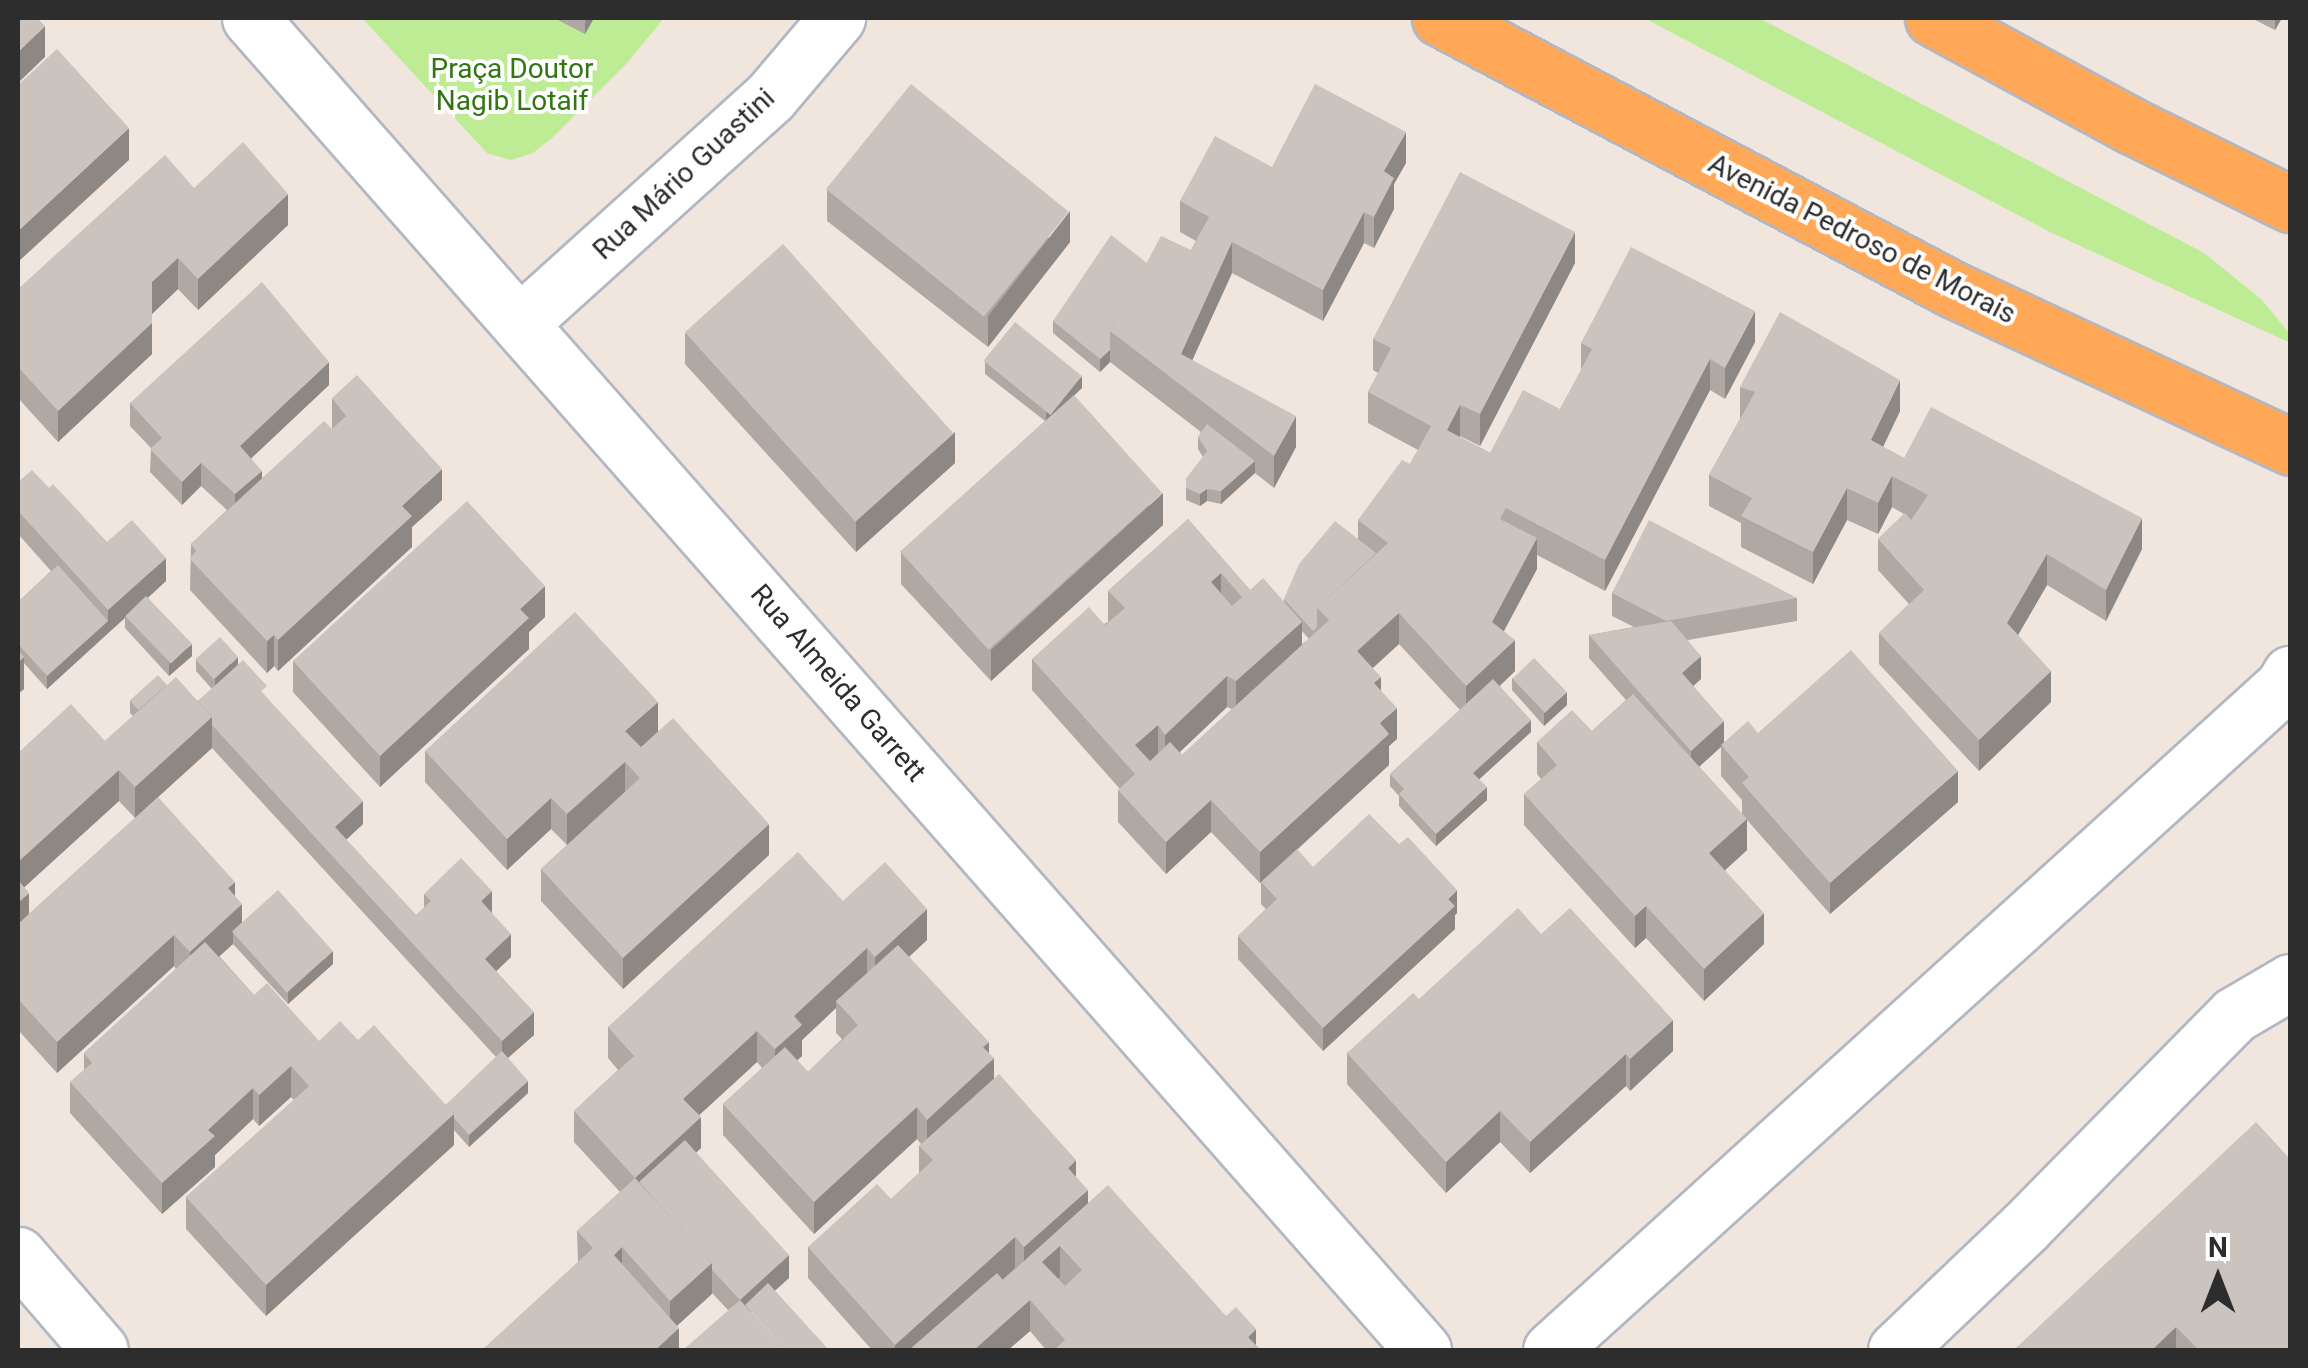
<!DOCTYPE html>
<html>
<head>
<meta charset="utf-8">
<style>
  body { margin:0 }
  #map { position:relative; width:2308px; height:1368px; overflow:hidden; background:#f0e6de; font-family:Roboto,sans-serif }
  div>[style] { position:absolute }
  .green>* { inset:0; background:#bdec95 }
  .roads { filter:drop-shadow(2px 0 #b2b7c2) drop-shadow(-2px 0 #b2b7c2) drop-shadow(0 2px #b2b7c2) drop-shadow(0 -2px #b2b7c2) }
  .minor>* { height:55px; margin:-27.5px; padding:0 27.5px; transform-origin:27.5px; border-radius:27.5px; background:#fff }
  .tertiary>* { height:55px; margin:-27.5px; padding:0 27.5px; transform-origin:27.5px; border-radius:27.5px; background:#fff }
  .trunk>* { height:55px; margin:-27.5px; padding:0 27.5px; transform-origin:27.5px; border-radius:27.5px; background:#ffa857 }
  .wall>* { inset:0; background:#afa8a3 }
  .shaded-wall>* { inset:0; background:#8e8884 }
  .building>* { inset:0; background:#cbc3bd; transform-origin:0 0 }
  span { translate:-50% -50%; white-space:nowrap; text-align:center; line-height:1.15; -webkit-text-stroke:8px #fff; paint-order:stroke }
  .park-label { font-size:28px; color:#337413 }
  .street-label { font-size:28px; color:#2d2d2d }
  .frame { position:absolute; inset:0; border:20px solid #2d2d2d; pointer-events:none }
  .north { position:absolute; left:2168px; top:1228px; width:100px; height:100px; -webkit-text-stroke:8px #fff; paint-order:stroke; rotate:0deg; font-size:28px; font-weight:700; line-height:40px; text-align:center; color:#2d2d2d }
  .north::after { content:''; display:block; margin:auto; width:35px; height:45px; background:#2d2d2d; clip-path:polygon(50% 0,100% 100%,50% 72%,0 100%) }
</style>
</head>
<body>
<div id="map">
  <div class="green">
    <div style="clip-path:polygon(362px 18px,664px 18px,628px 62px,553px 137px,533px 153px,511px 160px,487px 153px)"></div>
    <div style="clip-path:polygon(1644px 18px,1759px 18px,2204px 253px,2261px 299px,2290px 334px,2290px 343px,2050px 232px)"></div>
  </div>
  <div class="roads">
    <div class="minor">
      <div style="left:250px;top:18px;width:1775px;rotate:48.63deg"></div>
      <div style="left:521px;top:322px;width:336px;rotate:-42.1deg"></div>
      <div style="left:770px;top:97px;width:104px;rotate:-49.7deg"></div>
      <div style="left:18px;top:1255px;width:125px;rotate:49.2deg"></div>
    </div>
    <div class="tertiary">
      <div style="left:1551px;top:1350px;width:988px;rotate:-42.21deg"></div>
      <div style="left:2283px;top:686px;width:14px;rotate:-60deg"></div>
      <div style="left:1896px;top:1350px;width:178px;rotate:-43.6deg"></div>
      <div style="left:2025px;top:1227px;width:298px;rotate:-45.4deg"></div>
      <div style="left:2234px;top:1015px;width:65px;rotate:-30.5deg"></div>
    </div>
    <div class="trunk">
      <div style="left:1440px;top:18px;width:582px;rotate:27.89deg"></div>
      <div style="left:1954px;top:290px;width:371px;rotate:25deg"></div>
      <div style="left:1933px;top:18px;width:226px;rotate:28.5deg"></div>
      <div style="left:2132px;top:126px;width:176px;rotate:26.3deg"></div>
    </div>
  </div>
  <div class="wall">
    <div style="clip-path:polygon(554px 18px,594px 18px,585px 34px)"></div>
    <div style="clip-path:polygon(2251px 18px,2282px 18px,2275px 30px)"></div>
    <div style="clip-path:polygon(1406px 163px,1394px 184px,1394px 209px,1374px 248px,1364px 243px,1323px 321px,1232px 273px,1192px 360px,1296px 447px,1274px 488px,1255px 473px,1221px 504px,1207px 501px,1200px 506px,1186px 500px,1186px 479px,1203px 457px,1198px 449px,1198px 437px,1201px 432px,1110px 362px,1100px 372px,1053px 333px,1053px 321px,1147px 263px,1191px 250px,1196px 241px,1180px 232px,1180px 201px,1272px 167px)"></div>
    <div style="clip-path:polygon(194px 188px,288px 225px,198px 310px,178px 289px,152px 314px,152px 354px,58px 442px,18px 398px,18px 289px)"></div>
    <div style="clip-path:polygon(827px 190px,1070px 242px,988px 347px,827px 221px)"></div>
    <div style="clip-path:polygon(evenodd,1575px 263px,1480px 446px,1460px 436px,1460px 437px,1490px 453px,1560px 409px,1581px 371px,1581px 343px,1755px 342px,1725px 399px,1710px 390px,1605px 591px,1537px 555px,1537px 569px,1504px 631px,1515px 671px,1500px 686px,1531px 732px,1479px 779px,1487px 800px,1436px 846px,1399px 806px,1399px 796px,1390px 786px,1390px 774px,1460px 710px,1399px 644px,1373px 668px,1397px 739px,1389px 746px,1389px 765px,1297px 850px,1313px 867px,1457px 913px,1455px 915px,1455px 929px,1323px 1051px,1238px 959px,1238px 936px,1266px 909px,1261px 904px,1261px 882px,1260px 883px,1211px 832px,1166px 874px,1118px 822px,1118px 790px,1120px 789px,1032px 690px,1032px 659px,1108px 622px,1108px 591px,1188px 519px,1250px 590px,1284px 602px,1284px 599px,1358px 539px,1358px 520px,1410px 464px,1418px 450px,1368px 423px,1368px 392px,1378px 373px,1373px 370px,1373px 339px,1575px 263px,1302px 631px,1309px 639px,1302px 644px,1302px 631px,1575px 263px,1227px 707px,1232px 709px,1182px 755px,1180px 752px,1227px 707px)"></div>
    <div style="clip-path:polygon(685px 333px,955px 463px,856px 552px,685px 364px)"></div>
    <div style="clip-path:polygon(985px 362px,1082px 388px,1074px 395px,1163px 525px,991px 681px,901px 584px,901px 552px,1045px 421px,985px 374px)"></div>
    <div style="clip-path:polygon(329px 385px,251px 458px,262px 478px,332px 429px,332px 398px,442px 500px,412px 527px,412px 547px,278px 671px,274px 666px,267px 673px,190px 590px,191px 544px,227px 510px,201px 486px,182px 505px,150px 472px,151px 448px,130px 426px,130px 403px)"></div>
    <div style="clip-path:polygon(1740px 387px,1900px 411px,1883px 447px,1904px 458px,2142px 549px,2106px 621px,2047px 585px,2018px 635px,2051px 702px,1979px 771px,1879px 664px,1879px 633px,1909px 604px,1878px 570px,1878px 539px,1904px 514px,1892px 507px,1878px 534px,1847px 520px,1813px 584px,1741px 547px,1741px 523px,1709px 506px,1709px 475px,1740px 419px)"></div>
    <div style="clip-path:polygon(18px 482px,49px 488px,107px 542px,166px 581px,148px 598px,192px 656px,169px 676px,125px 628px,125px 618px,47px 689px,24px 663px,24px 689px,18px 694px,18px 602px,51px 571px,18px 534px)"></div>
    <div style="clip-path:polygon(evenodd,1612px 593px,1797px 598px,1797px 621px,1688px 640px,1701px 679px,1693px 686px,1724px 742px,1758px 733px,1958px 802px,1830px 914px,1747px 820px,1747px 850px,1725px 870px,1764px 944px,1704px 1001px,1646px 938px,1635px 948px,1524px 825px,1524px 794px,1541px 779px,1537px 774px,1537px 742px,1592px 731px,1626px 700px,1589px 658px,1589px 635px,1634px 627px,1612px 616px,1612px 593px,1721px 747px,1721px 776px,1742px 800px,1742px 814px,1699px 767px,1721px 747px)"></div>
    <div style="clip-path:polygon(545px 617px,529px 632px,529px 649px,380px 787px,293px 692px,293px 661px)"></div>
    <div style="clip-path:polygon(evenodd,196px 659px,238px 665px,267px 698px,363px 824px,346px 840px,416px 915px,424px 908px,424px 894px,492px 914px,511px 957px,496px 971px,534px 1035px,508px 1058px,528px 1093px,469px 1147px,454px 1130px,454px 1145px,266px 1316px,186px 1229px,186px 1197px,294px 1100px,291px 1097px,259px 1126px,253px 1119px,215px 1155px,215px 1167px,162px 1214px,70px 1113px,70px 1082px,84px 1070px,84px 1053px,176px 969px,174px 966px,57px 1073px,18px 1030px,18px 753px,105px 741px,133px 716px,130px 713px,130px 701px,167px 685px,198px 701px,212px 689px,196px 671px,196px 659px,212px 748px,496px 1057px,446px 1105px,358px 1040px,319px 1041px,254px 995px,219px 956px,233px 944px,288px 1004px,333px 964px,242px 923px,235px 896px,158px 797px,212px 748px,196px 659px,119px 801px,135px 818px,29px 914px,24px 887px,119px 801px)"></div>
    <div style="clip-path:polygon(1512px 678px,1567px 705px,1544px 726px,1512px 690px)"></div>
    <div style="clip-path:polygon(658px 732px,769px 855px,623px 989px,541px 901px,541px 869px,567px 845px,551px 829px,507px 870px,425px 782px,425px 751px)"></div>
    <div style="clip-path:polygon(evenodd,843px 901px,927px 940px,909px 957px,989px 1053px,994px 1078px,1076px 1177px,1088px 1204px,1226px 1316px,1261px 1350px,1046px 1350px,1030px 1331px,1008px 1350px,872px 1350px,808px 1278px,808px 1247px,891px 1199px,919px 1173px,919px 1146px,921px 1144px,917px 1139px,814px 1234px,723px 1135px,723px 1104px,762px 1068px,757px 1062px,699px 1115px,701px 1148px,696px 1153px,789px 1278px,775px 1290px,728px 1310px,712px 1293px,677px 1326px,679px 1350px,578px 1262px,577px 1231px,620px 1192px,574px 1142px,574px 1111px,618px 1070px,608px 1058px,608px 1027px,843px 901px,836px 1008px,836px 1033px,842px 1039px,808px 1072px,797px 1060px,802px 1056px,802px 1040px,836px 1008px)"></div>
    <div style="clip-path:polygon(1541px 934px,1673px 1051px,1630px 1091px,1626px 1086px,1530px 1173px,1500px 1142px,1446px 1193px,1347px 1084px,1347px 1053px,1419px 999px)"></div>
    <div style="clip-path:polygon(2290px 1159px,2290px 1350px,2016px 1350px,2016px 1348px)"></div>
  </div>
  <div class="shaded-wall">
    <div style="clip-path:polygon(585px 18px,594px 18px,585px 34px)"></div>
    <div style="clip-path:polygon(2275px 18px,2282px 18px,2275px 30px)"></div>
    <div style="clip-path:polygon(45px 26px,45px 57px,18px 83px,18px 52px)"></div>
    <div style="clip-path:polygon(129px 128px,129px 160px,18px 262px,18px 231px)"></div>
    <div style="clip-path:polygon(1406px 132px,1406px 163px,1394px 184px,1394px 209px,1374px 248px,1374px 217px,1384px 171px)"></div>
    <div style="clip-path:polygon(288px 194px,288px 225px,198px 310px,198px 279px)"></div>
    <div style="clip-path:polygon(1070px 211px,1070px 242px,988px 347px,988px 316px)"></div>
    <div style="clip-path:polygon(1364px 212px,1364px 243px,1323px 321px,1323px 290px)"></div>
    <div style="clip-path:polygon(1575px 232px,1575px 263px,1480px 446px,1480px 414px)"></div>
    <div style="clip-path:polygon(1232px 242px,1232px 273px,1181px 385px,1181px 354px)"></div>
    <div style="clip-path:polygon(178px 258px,178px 289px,152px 314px,152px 282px)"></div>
    <div style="clip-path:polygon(1755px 311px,1755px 342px,1725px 399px,1725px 368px)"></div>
    <div style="clip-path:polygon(152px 323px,152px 354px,58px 442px,58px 411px)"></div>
    <div style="clip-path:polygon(1110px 350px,1110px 362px,1100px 372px,1100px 359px)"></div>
    <div style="clip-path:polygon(1710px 359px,1710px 390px,1605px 591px,1605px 560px)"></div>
    <div style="clip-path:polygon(329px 362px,329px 385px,240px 469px,240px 446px)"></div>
    <div style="clip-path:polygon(1082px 376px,1082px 388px,1046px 422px,1046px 410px)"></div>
    <div style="clip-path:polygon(1900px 380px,1900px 411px,1871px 472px,1871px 440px)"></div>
    <div style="clip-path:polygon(1460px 405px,1460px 436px,1447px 462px,1447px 430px)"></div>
    <div style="clip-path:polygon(1296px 416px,1296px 447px,1274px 488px,1274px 456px)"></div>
    <div style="clip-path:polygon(955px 432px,955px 463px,856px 552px,856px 520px)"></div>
    <div style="clip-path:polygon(1255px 461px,1255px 473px,1221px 504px,1221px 491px)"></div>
    <div style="clip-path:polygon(201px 463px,201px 486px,182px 505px,182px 482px)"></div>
    <div style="clip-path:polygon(442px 469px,442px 500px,412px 527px,412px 547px,278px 671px,278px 640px,402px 506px)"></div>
    <div style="clip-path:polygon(262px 471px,262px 494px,235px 517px,235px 494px)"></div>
    <div style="clip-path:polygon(1892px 476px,1892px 507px,1878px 534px,1878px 503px)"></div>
    <div style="clip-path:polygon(1847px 488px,1847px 520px,1813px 584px,1813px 552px)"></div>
    <div style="clip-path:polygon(1207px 489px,1207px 501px,1200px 506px,1200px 494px)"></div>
    <div style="clip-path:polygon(1163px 493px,1163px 525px,991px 681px,991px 650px)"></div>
    <div style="clip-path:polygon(2142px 518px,2142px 549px,2106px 621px,2106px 590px)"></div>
    <div style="clip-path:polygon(1537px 538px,1537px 569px,1492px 653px,1492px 622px)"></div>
    <div style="clip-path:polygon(2047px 554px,2047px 585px,2007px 654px,2007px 623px)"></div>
    <div style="clip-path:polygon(166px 558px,166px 581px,108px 633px,108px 610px)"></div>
    <div style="clip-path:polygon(1221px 573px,1221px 605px,1211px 582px)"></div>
    <div style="clip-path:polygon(545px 586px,545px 617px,529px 632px,529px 649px,380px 787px,380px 756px,520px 609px)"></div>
    <div style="clip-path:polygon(1399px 613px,1399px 644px,1357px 682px,1357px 651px)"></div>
    <div style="clip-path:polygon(108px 621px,108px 633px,47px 689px,47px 676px)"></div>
    <div style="clip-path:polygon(1302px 622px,1302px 653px,1236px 712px,1236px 681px)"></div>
    <div style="clip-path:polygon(274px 635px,274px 666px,267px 673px,267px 641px)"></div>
    <div style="clip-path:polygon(1515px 640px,1515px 671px,1466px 717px,1466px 686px)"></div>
    <div style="clip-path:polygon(192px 644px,192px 656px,169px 676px,169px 664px)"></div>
    <div style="clip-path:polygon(1701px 656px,1701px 679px,1682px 696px,1682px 673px)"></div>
    <div style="clip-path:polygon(24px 657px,24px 689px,18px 694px,18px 663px)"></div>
    <div style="clip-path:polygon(238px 657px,238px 669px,215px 691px,215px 679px)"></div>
    <div style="clip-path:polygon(2051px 671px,2051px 702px,1979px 771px,1979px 740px)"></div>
    <div style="clip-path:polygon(1227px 676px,1227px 707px,1165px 766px,1165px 735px)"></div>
    <div style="clip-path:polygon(1381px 677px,1381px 708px,1374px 683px)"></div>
    <div style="clip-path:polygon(1567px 692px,1567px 705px,1544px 726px,1544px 713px)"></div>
    <div style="clip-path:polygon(658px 702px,658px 733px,625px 762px,625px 793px,567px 845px,567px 814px,625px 731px)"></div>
    <div style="clip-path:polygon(1397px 708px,1397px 739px,1389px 746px,1389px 765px,1260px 883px,1260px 852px,1380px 723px)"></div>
    <div style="clip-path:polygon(212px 717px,212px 748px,135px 818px,135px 787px)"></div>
    <div style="clip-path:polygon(1531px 720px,1531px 732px,1473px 785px,1473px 773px)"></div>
    <div style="clip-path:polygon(1724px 721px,1724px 744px,1691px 774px,1691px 751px)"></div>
    <div style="clip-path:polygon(1158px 725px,1158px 756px,1135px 776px,1135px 745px)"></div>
    <div style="clip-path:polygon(119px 770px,119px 801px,18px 893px,18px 862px)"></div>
    <div style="clip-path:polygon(1958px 771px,1958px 802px,1830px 914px,1830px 883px)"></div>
    <div style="clip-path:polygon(1487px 787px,1487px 800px,1436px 846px,1436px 834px)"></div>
    <div style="clip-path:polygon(551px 798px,551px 829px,507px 870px,507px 839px)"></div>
    <div style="clip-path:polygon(1211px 800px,1211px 832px,1166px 874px,1166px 842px)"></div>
    <div style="clip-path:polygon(363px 801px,363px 824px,335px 850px,335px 827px)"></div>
    <div style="clip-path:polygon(1747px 819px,1747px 850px,1709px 885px,1709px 853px)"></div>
    <div style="clip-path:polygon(769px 824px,769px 855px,623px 989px,623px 958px)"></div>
    <div style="clip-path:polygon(235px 882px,235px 910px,242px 904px,242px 935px,233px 932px,233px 944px,190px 983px,190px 952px,228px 888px)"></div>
    <div style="clip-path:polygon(1457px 890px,1457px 913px,1455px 915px,1455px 929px,1323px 1051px,1323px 1028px)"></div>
    <div style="clip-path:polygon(492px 891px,492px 914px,481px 901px)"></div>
    <div style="clip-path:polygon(29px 893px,29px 915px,18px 926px,18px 903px)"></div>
    <div style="clip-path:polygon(1646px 906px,1646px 938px,1635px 948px,1635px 916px)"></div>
    <div style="clip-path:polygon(927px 909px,927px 940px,875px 988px,875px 957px)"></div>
    <div style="clip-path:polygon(1764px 913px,1764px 944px,1704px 1001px,1704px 969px)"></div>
    <div style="clip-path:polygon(511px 934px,511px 957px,485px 982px,485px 959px)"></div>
    <div style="clip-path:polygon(174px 935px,174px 966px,57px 1073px,57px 1042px)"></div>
    <div style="clip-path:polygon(867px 948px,867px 980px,836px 1001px,836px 1008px,802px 1040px,802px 1056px,775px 1081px,775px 1049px,794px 1016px)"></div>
    <div style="clip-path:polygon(333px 951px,333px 964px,288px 1004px,288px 992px)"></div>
    <div style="clip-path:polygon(534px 1012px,534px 1035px,502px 1063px,502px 1041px)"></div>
    <div style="clip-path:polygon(1673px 1020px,1673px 1051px,1630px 1091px,1630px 1059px)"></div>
    <div style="clip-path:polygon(757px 1031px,757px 1062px,683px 1130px,683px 1099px)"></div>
    <div style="clip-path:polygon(989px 1042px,989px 1063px,994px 1058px,994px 1089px,927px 1151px,927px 1120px,983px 1047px)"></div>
    <div style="clip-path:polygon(1626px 1054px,1626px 1086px,1530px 1173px,1530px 1142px)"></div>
    <div style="clip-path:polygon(291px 1066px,291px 1097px,259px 1126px,259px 1095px)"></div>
    <div style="clip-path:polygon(528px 1081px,528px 1093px,469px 1147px,469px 1135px)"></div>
    <div style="clip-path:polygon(253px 1088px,253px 1119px,215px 1155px,215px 1167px,162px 1214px,162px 1183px,208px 1130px)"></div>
    <div style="clip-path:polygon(917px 1107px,917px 1139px,814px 1234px,814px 1202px)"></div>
    <div style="clip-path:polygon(1500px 1111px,1500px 1142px,1446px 1193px,1446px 1162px)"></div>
    <div style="clip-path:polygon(454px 1114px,454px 1145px,266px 1316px,266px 1285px)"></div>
    <div style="clip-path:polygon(701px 1117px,701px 1148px,647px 1198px,635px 1178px)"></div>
    <div style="clip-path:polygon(1076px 1160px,1076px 1192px,1068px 1168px)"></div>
    <div style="clip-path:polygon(1088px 1190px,1088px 1221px,1060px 1246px,1060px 1277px,1042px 1293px,1024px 1278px,1024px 1247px)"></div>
    <div style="clip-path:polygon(1015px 1237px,1015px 1268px,924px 1350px,895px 1350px,895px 1345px)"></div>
    <div style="clip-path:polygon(622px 1247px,622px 1278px,614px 1255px)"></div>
    <div style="clip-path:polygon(789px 1255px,789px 1278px,746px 1317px,740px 1300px)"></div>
    <div style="clip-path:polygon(712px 1263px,712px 1294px,670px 1332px,670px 1301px)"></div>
    <div style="clip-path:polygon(1030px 1300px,1030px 1331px,1008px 1350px,974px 1350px)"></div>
    <div style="clip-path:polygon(2176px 1327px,2176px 1350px,2152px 1350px)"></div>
    <div style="clip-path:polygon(679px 1328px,679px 1350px,655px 1350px)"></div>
    <div style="clip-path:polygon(1256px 1329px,1256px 1350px,1248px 1337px)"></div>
  </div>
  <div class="building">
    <div style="clip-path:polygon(18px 18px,37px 18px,45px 26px,18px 52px)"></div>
    <div style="clip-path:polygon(57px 49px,129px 128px,18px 231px,18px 85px)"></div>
    <div style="left:911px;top:84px;width:203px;height:135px;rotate:39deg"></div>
    <div style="clip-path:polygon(1315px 84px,1406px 132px,1384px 171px,1394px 178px,1374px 217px,1364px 212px,1323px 290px,1232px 242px,1181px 354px,1296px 416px,1274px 456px,1110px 331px,1161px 236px,1191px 250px,1209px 217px,1180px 201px,1215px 136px,1272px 167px)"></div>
    <div style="clip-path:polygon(243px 142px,288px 194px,198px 279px,178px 258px,152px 282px,152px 323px,58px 411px,18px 367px,18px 289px,165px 155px,194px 188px)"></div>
    <div style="clip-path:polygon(evenodd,1460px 172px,1575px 232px,1480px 414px,1460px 405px,1447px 430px,1490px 453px,1523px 390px,1560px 409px,1592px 349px,1581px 343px,1631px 247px,1755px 311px,1725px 368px,1710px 359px,1605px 560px,1506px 508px,1500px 519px,1537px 538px,1492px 622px,1515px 640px,1466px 686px,1399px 613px,1357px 651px,1381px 677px,1374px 683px,1397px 708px,1380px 723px,1389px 734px,1260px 852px,1211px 800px,1166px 842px,1118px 790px,1135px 774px,1032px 659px,1089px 607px,1105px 625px,1125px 608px,1108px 591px,1188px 519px,1250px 590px,1263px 578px,1302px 622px,1236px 681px,1227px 676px,1165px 735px,1158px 725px,1135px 745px,1150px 761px,1170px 742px,1182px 755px,1329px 620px,1317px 608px,1388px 543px,1358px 520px,1402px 460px,1410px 464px,1431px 426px,1368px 392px,1391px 348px,1373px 339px,1460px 172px,1221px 573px,1242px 597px,1232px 606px,1211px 582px,1221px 573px)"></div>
    <div style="clip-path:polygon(1111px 235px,1147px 263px,1110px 331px,1110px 350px,1100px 359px,1053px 321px)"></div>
    <div style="left:783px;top:244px;width:255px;height:132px;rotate:48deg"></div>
    <div style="clip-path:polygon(262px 282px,329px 362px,240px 446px,262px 471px,235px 494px,201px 463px,182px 482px,150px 449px,162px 438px,130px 403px)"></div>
    <div style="clip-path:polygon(1780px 312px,1900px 380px,1871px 440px,1904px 458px,1931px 407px,2142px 518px,2106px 590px,2047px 554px,2007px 623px,2051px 671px,1979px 740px,1879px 633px,1924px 590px,1878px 539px,1905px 513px,1911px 520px,1928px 495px,1892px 476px,1878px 503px,1847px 488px,1813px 552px,1741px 516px,1752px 498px,1709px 475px,1755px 392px,1740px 387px)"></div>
    <div style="left:1015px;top:322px;width:86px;height:50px;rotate:39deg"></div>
    <div style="clip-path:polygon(357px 375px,442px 469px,402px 506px,412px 516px,278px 640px,274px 635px,267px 641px,190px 559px,196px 551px,191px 544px,324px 421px,332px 429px,346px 416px,332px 398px)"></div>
    <div style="left:1074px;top:395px;width:132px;height:234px;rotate:48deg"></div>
    <div style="clip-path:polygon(1207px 424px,1255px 461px,1221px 491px,1207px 489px,1200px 494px,1186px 488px,1186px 479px,1207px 451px,1198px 437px)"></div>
    <div style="clip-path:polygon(32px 470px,49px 488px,53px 484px,107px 542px,132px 520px,166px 558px,108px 610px,18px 511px,18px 482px)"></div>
    <div style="clip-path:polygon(467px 501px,545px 586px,520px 609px,529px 618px,380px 756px,293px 661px)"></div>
    <div style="clip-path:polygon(1649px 520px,1797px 598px,1666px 621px,1612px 593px)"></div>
    <div style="clip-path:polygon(1335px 521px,1376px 553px,1317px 608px,1317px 627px,1313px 631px,1284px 599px,1299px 564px)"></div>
    <div style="clip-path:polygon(58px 565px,108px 621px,47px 676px,18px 644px,18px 602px)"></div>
    <div style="left:146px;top:596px;width:66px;height:29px;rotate:46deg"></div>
    <div style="clip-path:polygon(575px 612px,658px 702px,625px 731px,641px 747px,673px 718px,769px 824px,623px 958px,541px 869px,640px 778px,625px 762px,567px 814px,551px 798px,507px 839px,425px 751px)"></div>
    <div style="clip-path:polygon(1671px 621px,1701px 656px,1682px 673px,1724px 721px,1691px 751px,1589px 635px)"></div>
    <div style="left:220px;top:637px;width:27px;height:33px;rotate:48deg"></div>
    <div style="clip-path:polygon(1851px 650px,1958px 771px,1830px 883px,1742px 783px,1749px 777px,1721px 745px,1748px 721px,1758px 733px)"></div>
    <div style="clip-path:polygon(18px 651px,24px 657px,18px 663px)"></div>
    <div style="left:1534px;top:658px;width:47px;height:30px;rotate:46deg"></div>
    <div style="clip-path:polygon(243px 660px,267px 686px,261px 691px,255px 685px,212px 725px,212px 717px,198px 701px)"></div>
    <div style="left:158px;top:675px;width:13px;height:38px;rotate:48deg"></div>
    <div style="clip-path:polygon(176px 677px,212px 717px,135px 787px,119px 770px,18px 862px,18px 753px,71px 704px,105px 741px)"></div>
    <div style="clip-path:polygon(1493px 679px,1531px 720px,1473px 773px,1487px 787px,1436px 834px,1399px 794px,1404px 789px,1390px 774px)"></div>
    <div style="clip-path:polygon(255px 685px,363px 801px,335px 827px,416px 915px,431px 901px,424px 894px,461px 858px,492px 891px,481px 901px,511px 934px,485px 959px,534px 1012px,502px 1041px,212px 725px)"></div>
    <div style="clip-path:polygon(1633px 694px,1747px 819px,1709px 853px,1764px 913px,1704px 969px,1646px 906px,1635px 916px,1524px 794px,1557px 765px,1537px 742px,1572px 710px,1592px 731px)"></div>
    <div style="clip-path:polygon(158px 797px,235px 882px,228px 888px,242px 904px,190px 952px,174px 935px,57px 1042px,18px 999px,18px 924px)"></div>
    <div style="clip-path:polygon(1369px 814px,1399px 844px,1408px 837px,1457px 890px,1448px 899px,1455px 906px,1323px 1028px,1238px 936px,1277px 899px,1261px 882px,1297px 849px,1313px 867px)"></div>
    <div style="clip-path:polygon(798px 852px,843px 901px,885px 862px,927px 909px,875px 957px,867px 948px,794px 1016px,802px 1025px,775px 1049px,757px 1031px,683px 1099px,701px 1117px,635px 1178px,574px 1111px,634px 1056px,608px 1027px)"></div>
    <div style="clip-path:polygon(18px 880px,29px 893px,18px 903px)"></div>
    <div style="left:278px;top:890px;width:82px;height:62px;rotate:48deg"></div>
    <div style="clip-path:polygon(1518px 908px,1541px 934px,1570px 908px,1673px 1020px,1630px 1059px,1626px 1054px,1530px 1142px,1500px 1111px,1446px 1162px,1347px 1053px,1413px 993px,1419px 999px)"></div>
    <div style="clip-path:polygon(205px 942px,254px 995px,267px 983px,319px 1041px,340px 1021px,358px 1040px,374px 1025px,454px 1114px,266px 1285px,186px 1197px,309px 1086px,291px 1066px,259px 1095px,253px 1088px,208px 1130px,215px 1136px,162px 1183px,70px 1082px,92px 1063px,84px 1053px)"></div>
    <div style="clip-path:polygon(898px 945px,989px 1042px,983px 1047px,994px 1058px,927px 1120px,917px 1107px,814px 1202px,723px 1104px,785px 1047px,808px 1072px,858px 1025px,836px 1001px)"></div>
    <div style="clip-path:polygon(502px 1051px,528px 1081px,469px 1135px,454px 1118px,454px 1114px,446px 1105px)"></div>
    <div style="clip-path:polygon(999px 1074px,1076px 1160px,1068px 1168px,1088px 1190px,1024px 1247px,1015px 1237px,895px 1345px,808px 1247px,877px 1184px,891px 1199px,933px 1160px,919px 1146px)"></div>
    <div style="clip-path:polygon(2256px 1122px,2290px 1159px,2290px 1350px,2199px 1350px,2176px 1327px,2152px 1350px,2019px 1350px,2016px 1348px)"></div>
    <div style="clip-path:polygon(685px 1140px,789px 1255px,740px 1300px,712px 1270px,712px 1263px,639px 1182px)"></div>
    <div style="clip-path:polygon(635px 1178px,712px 1263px,670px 1301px,622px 1247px,614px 1255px,679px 1328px,655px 1350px,482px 1350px,593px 1248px,577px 1231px)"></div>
    <div style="clip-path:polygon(evenodd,1108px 1185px,1226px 1316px,1236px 1307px,1256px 1329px,1248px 1337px,1261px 1350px,1054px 1350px,1065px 1340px,1030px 1300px,974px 1350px,909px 1350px,997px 1273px,1003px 1280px,1108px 1185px,1060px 1246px,1082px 1270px,1065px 1286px,1042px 1262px,1060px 1246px)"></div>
    <div style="clip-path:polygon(768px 1283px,829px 1350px,786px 1350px,745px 1305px)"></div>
    <div style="clip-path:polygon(740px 1300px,786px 1350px,683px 1350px)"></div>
  </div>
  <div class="park-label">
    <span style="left:512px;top:85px">Praça Doutor<br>Nagib Lotaif</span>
  </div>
  <div class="street-label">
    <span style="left:684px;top:174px;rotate:-43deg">Rua Mário Guastini</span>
    <span style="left:1862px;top:239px;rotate:27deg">Avenida Pedroso de Morais</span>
    <span style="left:838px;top:683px;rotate:49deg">Rua Almeida Garrett</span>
  </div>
  <div class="frame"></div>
  <div class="north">N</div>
</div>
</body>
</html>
